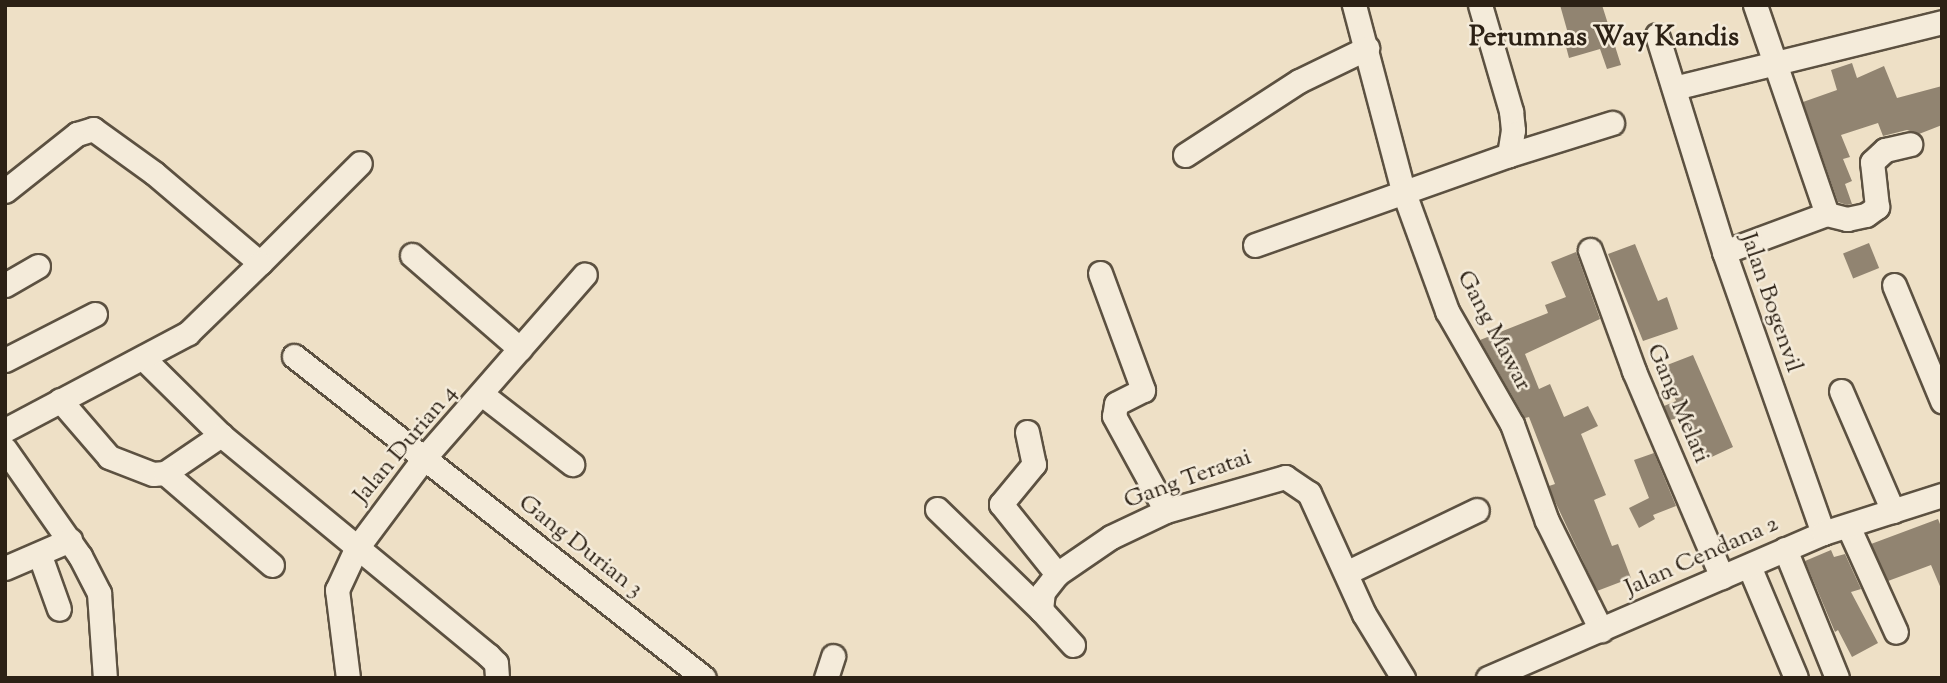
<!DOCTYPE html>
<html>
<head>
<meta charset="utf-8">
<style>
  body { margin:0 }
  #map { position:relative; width:1947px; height:683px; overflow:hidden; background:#eee0c6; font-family:"Sorts Mill Goudy",serif }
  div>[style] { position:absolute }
  .building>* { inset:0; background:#918471; transform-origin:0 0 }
  .roads { filter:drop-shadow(2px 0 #5c5141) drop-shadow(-2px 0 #5c5141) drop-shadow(0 2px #5c5141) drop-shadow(0 -2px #5c5141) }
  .minor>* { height:23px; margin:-11.5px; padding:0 11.5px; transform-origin:11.5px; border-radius:11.5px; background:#f4ebda }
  span { translate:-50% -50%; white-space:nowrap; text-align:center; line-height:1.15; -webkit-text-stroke:5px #f4ebda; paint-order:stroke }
  .street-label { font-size:24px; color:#2c2115 }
  .quarter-label { font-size:28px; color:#2c2115; font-weight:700 }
  .frame { position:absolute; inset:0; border:7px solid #2c2115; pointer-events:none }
</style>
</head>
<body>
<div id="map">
  <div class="building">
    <div style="clip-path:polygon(1560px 5px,1602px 5px,1621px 65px,1607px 69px,1600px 49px,1569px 58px,1564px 39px,1569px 37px)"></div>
    <div style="clip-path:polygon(1852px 63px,1857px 78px,1884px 66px,1897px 98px,1942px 86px,1942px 125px,1919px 134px,1907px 130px,1883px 136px,1878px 123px,1841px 135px,1850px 157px,1843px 159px,1852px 181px,1845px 184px,1852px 204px,1847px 205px,1838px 202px,1803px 102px,1837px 90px,1831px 70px)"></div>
    <div style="left:1869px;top:243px;width:27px;height:28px;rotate:68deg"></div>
    <div style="clip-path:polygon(1635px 244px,1658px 301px,1667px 297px,1678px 329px,1643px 341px,1608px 254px)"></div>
    <div style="clip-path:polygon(1576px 252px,1600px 319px,1525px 354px,1539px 389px,1550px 384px,1564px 417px,1588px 406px,1598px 426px,1581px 434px,1606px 495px,1594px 500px,1612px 546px,1618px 544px,1631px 578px,1597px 591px,1552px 495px,1549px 486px,1555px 484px,1529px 417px,1525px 418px,1480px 340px,1548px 313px,1545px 305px,1566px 297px,1551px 262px)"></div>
    <div style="clip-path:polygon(1693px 355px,1733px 447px,1703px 461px,1687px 416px,1670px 420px,1664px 406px,1676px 401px,1662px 367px)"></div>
    <div style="clip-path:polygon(1654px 453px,1676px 506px,1653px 515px,1655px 519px,1639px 528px,1629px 508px,1649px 498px,1634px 460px)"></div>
    <div style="clip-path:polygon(1938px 519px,1942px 529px,1942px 591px,1931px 565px,1888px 581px,1871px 544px)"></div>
    <div style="clip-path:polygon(1831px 550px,1834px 557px,1845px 554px,1861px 589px,1851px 592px,1878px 643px,1852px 657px,1838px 630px,1835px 632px,1805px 561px)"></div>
  </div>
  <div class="roads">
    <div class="minor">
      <div style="left:1354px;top:5px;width:191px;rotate:75.2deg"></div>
      <div style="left:1403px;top:190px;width:129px;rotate:70deg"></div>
      <div style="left:1447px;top:311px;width:130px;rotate:60.1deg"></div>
      <div style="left:1512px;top:424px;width:103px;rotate:70.2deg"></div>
      <div style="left:1547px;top:521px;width:122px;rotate:63.6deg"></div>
      <div style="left:1755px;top:5px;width:221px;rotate:71deg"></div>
      <div style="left:1657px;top:35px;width:227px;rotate:72.8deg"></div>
      <div style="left:1724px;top:252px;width:298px;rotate:70.6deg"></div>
      <div style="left:1674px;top:88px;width:276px;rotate:-13.8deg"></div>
      <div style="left:1185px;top:155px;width:136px;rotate:-33deg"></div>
      <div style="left:1299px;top:81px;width:76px;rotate:-25.9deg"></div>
      <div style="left:1509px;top:155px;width:108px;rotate:-17.3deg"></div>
      <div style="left:5px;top:191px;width:92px;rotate:-38.4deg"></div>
      <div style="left:77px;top:134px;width:17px;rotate:-17deg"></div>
      <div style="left:93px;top:129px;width:75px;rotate:35.8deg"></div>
      <div style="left:154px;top:173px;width:139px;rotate:40.3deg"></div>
      <div style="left:260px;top:263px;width:141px;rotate:-45deg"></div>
      <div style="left:1255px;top:245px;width:269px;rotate:-19.5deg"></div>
      <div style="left:1509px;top:155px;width:25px;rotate:-81deg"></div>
      <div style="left:1513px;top:130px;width:19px;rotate:-96deg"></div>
      <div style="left:1511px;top:111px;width:110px;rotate:-106.3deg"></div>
      <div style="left:1590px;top:250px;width:129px;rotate:70deg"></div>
      <div style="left:1634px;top:371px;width:224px;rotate:66.9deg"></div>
      <div style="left:1724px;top:252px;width:110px;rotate:-20.3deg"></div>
      <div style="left:1827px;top:214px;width:21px;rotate:14deg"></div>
      <div style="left:1847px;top:219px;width:19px;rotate:-12deg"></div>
      <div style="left:1866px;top:215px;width:14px;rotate:-36deg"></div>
      <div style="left:1877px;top:207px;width:45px;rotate:-96.3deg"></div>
      <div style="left:1872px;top:162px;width:18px;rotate:-43deg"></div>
      <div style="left:1885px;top:150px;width:26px;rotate:-13deg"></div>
      <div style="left:412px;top:255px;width:143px;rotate:41deg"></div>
      <div style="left:1100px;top:273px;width:125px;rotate:69.8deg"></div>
      <div style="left:1143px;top:390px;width:30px;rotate:153deg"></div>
      <div style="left:1116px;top:404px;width:12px;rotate:99deg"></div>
      <div style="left:1114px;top:416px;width:108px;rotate:61.3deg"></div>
      <div style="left:5px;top:285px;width:38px;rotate:-30deg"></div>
      <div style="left:1894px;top:285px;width:126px;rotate:67.5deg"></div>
      <div style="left:294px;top:356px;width:521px;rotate:38.14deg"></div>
      <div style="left:144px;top:359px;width:108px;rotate:44.6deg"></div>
      <div style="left:221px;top:435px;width:346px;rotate:39.5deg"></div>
      <div style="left:488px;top:655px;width:11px;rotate:45deg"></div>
      <div style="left:496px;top:663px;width:15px;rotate:86deg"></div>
      <div style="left:5px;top:360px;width:101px;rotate:-27.1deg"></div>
      <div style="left:1841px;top:391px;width:131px;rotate:66.6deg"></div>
      <div style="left:483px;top:395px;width:113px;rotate:37.8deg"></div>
      <div style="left:60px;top:400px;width:75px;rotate:49.3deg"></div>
      <div style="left:109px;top:457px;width:47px;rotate:21.1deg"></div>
      <div style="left:153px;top:474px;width:12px;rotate:-5deg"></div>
      <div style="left:165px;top:473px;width:68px;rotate:-34.2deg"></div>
      <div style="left:5px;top:430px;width:207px;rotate:-27.9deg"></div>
      <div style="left:188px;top:333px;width:100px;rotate:-44.2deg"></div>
      <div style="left:1027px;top:432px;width:33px;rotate:78deg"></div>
      <div style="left:1034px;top:464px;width:52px;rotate:129.5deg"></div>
      <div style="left:1001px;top:504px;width:90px;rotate:51.3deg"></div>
      <div style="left:5px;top:449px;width:131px;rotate:55deg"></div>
      <div style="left:80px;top:556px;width:42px;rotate:62.8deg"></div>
      <div style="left:99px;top:593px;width:85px;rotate:86deg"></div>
      <div style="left:165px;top:473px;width:141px;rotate:40.7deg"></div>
      <div style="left:937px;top:509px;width:145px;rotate:44.2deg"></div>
      <div style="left:1848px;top:526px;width:116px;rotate:65.6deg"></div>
      <div style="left:1785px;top:549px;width:139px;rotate:68deg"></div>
      <div style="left:40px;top:556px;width:56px;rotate:70.3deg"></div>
      <div style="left:1749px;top:566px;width:121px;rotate:67.2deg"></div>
      <div style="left:5px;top:568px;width:71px;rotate:-23.3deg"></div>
      <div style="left:1346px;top:573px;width:145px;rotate:-25.7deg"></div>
      <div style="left:1073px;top:645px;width:47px;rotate:-132.4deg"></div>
      <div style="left:1041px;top:610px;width:18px;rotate:-84deg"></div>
      <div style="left:1043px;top:592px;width:23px;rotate:-52deg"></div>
      <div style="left:1057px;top:574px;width:65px;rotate:-34.4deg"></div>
      <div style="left:1111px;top:537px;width:61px;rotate:-25.3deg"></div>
      <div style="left:1166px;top:511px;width:124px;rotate:-15.9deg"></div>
      <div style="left:1285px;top:477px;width:29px;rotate:34deg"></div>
      <div style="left:1309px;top:493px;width:133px;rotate:65.6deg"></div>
      <div style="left:1364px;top:614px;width:75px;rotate:58.6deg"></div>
      <div style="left:348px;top:678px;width:89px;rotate:-97.1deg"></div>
      <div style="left:337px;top:590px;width:45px;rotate:-65.1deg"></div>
      <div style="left:356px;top:549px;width:114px;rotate:-53.2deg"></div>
      <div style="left:424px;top:458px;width:244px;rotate:-48.8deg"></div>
      <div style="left:826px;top:678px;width:23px;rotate:-72deg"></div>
      <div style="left:1488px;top:678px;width:365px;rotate:-23.4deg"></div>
      <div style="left:1823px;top:533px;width:125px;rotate:-17.7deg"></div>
    </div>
  </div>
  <div class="street-label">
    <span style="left:1770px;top:303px;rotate:71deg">Jalan Bogenvil</span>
    <span style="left:1493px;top:331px;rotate:62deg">Gang Mawar</span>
    <span style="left:1677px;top:404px;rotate:67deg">Gang Melati</span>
    <span style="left:406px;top:445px;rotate:-50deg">Jalan Durian 4</span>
    <span style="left:1188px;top:480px;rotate:-20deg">Gang Teratai</span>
    <span style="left:580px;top:547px;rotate:38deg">Gang Durian 3</span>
    <span style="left:1702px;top:557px;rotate:-24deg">Jalan Cendana 2</span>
  </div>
  <div class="quarter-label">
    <span style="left:1604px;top:38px">Perumnas Way Kandis</span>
  </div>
  <div class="frame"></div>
</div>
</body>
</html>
